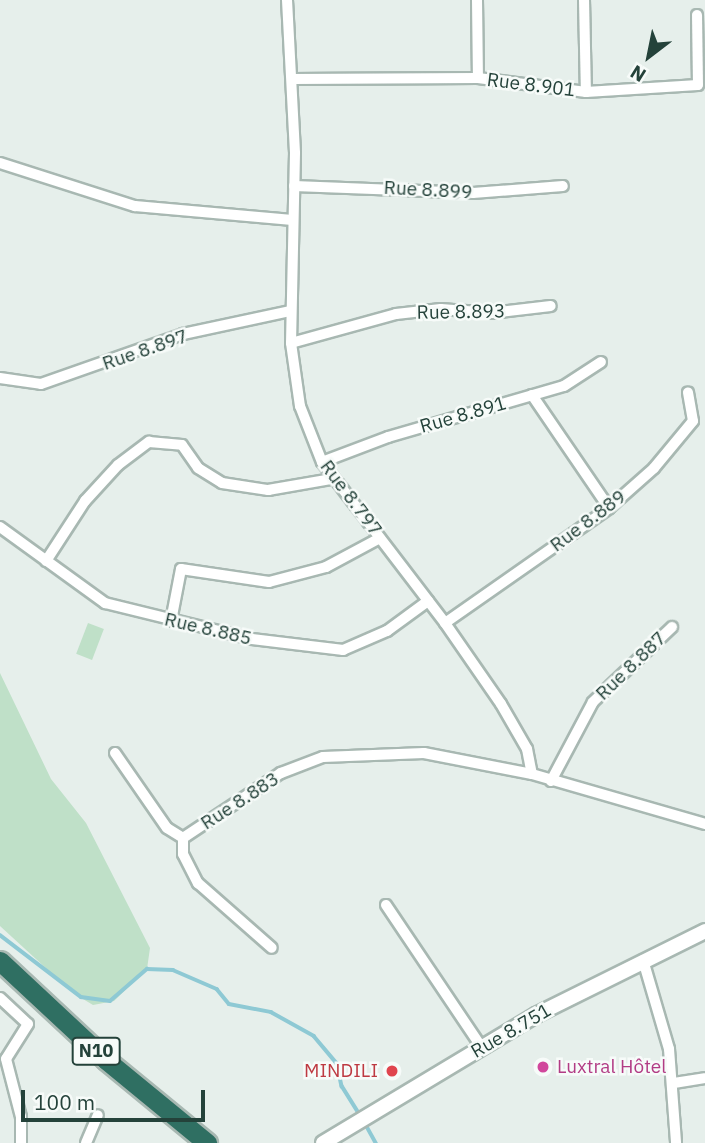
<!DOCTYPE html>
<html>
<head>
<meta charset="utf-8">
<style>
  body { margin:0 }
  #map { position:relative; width:705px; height:1143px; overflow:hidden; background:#e6efeb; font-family:"IBM Plex Sans",sans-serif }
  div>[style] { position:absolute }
  .green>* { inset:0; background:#bfe0c8; transform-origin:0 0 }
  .stream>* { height:3.5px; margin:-1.75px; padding:0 1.75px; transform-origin:1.75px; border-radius:1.75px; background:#8ec9d4 }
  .roads { filter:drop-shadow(2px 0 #a8b8b2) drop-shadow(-2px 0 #a8b8b2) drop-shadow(0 2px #a8b8b2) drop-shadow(0 -2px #a8b8b2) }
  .street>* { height:10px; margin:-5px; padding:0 5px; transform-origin:5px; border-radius:5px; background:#fff }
  .secondary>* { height:14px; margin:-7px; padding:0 7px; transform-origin:7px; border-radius:7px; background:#fff }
  .highway>* { height:19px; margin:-9.5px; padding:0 9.5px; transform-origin:9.5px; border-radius:9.5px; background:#2f6f62 }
  .dots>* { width:19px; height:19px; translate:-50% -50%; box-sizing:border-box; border:4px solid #f7fbf9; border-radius:50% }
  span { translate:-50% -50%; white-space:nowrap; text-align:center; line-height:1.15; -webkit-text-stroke:5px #f7fbf9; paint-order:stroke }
  .shield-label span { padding:2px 5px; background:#f7fbf9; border:2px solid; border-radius:5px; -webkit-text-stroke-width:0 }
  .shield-label { font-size:18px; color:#24423a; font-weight:700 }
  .street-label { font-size:19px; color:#24423a }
  .hotel-label { font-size:19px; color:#b23c85 }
  .left { translate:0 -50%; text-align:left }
  .health-label { font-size:19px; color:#be3a42 }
  .right { translate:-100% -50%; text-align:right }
  .north { position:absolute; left:614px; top:21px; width:70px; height:70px; -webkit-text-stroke:5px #f7fbf9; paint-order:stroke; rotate:212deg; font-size:19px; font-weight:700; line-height:28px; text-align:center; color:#24423a }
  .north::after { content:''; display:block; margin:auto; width:24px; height:32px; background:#24423a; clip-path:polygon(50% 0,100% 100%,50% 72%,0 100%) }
  .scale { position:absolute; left:21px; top:1090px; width:184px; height:32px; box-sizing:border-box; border:4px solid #24423a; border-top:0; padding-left:9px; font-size:21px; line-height:24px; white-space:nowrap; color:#24423a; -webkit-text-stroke:5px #f7fbf9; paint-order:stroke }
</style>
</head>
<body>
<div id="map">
  <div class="green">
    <div style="left:88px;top:623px;width:17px;height:33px;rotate:21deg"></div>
    <div style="clip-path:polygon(0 673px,51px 779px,86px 823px,150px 948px,147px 969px,114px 1001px,93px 1005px,73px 993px,0 926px)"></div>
  </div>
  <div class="stream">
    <div style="left:0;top:935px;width:102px;rotate:37.4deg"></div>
    <div style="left:81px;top:997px;width:29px;rotate:8deg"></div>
    <div style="left:110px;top:1001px;width:49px;rotate:-40.9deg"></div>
    <div style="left:147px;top:969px;width:26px;rotate:2deg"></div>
    <div style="left:173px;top:970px;width:48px;rotate:23.4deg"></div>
    <div style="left:217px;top:989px;width:19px;rotate:51deg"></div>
    <div style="left:229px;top:1004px;width:43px;rotate:10.8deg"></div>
    <div style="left:271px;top:1012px;width:49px;rotate:29.2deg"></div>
    <div style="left:314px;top:1036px;width:35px;rotate:50deg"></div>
    <div style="left:337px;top:1063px;width:24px;rotate:78deg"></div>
    <div style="left:342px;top:1086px;width:36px;rotate:58deg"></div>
    <div style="left:365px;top:1123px;width:23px;rotate:61deg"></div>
  </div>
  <div class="roads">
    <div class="street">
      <div style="left:287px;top:0;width:153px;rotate:87deg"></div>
      <div style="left:295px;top:153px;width:190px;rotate:91.2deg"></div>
      <div style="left:291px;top:343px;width:64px;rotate:81.9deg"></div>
      <div style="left:300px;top:406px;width:60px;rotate:68.6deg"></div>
      <div style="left:322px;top:462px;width:203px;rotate:52.6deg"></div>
      <div style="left:445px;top:623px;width:98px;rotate:55.3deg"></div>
      <div style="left:501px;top:704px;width:52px;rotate:60deg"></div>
      <div style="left:527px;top:749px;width:25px;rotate:79deg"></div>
      <div style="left:532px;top:774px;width:180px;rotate:16.1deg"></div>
      <div style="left:477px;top:0;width:78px;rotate:89.3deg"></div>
      <div style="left:584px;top:0;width:92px;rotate:88.8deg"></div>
      <div style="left:292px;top:79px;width:186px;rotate:-0.3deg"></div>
      <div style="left:478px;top:78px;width:109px;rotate:7.4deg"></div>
      <div style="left:586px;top:92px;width:112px;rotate:-3.6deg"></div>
      <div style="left:698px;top:85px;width:70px;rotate:-90.8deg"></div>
      <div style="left:0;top:163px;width:142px;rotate:17.7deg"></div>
      <div style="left:135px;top:206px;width:158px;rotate:5.1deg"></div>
      <div style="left:294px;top:186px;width:179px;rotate:2.2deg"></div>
      <div style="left:473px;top:193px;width:90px;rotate:-4.4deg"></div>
      <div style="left:291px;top:343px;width:109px;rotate:-15.4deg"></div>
      <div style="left:396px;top:314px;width:45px;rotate:-6.3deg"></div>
      <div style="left:441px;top:309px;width:50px;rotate:4.6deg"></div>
      <div style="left:491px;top:313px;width:60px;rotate:-6.7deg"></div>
      <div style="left:0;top:378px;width:41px;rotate:8.3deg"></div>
      <div style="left:41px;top:384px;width:151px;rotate:-19.4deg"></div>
      <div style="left:183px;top:334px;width:109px;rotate:-12.1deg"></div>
      <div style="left:532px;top:395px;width:137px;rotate:55.7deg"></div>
      <div style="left:322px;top:462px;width:71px;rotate:-20.7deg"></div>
      <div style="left:388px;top:437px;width:183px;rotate:-16.2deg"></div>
      <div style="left:564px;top:386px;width:44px;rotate:-33deg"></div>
      <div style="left:0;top:527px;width:130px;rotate:35.9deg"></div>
      <div style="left:105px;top:603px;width:151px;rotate:13.8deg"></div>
      <div style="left:252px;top:639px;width:92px;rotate:6.9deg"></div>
      <div style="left:343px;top:650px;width:48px;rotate:-23.4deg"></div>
      <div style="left:387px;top:631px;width:51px;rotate:-36.2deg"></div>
      <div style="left:46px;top:561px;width:72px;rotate:-57deg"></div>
      <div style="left:85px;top:501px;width:49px;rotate:-47.5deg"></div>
      <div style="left:118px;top:465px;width:39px;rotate:-37deg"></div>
      <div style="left:149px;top:442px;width:33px;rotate:5deg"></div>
      <div style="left:182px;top:445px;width:28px;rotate:55deg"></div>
      <div style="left:198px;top:468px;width:28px;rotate:32deg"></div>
      <div style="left:222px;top:483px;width:47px;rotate:8.7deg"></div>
      <div style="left:268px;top:490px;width:65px;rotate:-9.8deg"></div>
      <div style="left:171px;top:621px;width:53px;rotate:-79.1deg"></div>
      <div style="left:181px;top:569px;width:89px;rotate:8.4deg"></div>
      <div style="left:269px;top:582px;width:59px;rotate:-14.7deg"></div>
      <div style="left:326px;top:567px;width:61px;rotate:-28.2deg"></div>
      <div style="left:445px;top:623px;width:200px;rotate:-35deg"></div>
      <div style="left:609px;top:508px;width:60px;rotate:-41.6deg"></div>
      <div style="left:654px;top:468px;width:61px;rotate:-50.3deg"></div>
      <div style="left:693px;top:421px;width:29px;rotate:-100deg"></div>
      <div style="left:115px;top:753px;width:91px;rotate:55.3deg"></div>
      <div style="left:167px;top:828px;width:19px;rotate:32deg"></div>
      <div style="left:183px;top:838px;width:118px;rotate:-33.6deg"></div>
      <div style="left:281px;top:773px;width:45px;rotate:-20.9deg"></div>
      <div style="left:323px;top:757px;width:101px;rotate:-2.3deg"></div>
      <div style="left:424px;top:753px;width:110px;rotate:11deg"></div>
      <div style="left:551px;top:781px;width:89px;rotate:-62deg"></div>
      <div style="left:593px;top:702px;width:109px;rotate:-43.5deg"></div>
      <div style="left:183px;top:838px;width:16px;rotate:90deg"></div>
      <div style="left:183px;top:854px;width:33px;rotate:63deg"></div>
      <div style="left:198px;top:883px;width:98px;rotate:41.3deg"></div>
      <div style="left:386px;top:905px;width:172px;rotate:56.1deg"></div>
      <div style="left:643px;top:960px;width:93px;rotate:73.7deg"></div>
      <div style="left:669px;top:1049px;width:94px;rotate:85.7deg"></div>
      <div style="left:0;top:998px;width:38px;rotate:43deg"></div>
      <div style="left:28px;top:1024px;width:41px;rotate:122.2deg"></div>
      <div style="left:6px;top:1059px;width:60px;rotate:75.5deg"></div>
      <div style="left:21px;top:1117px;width:26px;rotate:90deg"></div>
      <div style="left:674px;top:1083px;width:31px;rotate:-9deg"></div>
      <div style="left:86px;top:1143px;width:30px;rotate:-67deg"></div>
    </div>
    <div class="secondary">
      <div style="left:323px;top:1143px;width:249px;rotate:-31deg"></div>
      <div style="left:536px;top:1015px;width:189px;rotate:-26.4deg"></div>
    </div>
    <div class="highway">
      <div style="left:0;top:961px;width:145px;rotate:43deg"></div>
      <div style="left:106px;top:1060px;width:131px;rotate:39.4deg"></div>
    </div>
  </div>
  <div class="dots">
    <div style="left:543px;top:1067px;background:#d1479c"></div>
    <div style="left:392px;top:1071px;background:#e0444e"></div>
  </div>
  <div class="shield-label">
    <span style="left:96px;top:1051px">N10</span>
  </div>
  <div class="street-label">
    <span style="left:531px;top:85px;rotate:7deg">Rue 8.901</span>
    <span style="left:428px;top:190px;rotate:3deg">Rue 8.899</span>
    <span style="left:461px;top:312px;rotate:-1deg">Rue 8.893</span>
    <span style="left:145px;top:350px;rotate:-19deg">Rue 8.897</span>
    <span style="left:463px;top:415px;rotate:-16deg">Rue 8.891</span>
    <span style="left:351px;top:498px;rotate:53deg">Rue 8.797</span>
    <span style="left:588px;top:521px;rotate:-37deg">Rue 8.889</span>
    <span style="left:208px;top:629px;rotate:13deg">Rue 8.885</span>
    <span style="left:631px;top:666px;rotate:-44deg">Rue 8.887</span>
    <span style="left:240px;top:801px;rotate:-33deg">Rue 8.883</span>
    <span style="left:511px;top:1031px;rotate:-30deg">Rue 8.751</span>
  </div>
  <div class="hotel-label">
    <span class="left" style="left:557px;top:1067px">Luxtral Hôtel</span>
  </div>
  <div class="health-label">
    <span class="right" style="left:378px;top:1071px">MINDILI</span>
  </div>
  <div class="north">N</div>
  <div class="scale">100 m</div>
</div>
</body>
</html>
